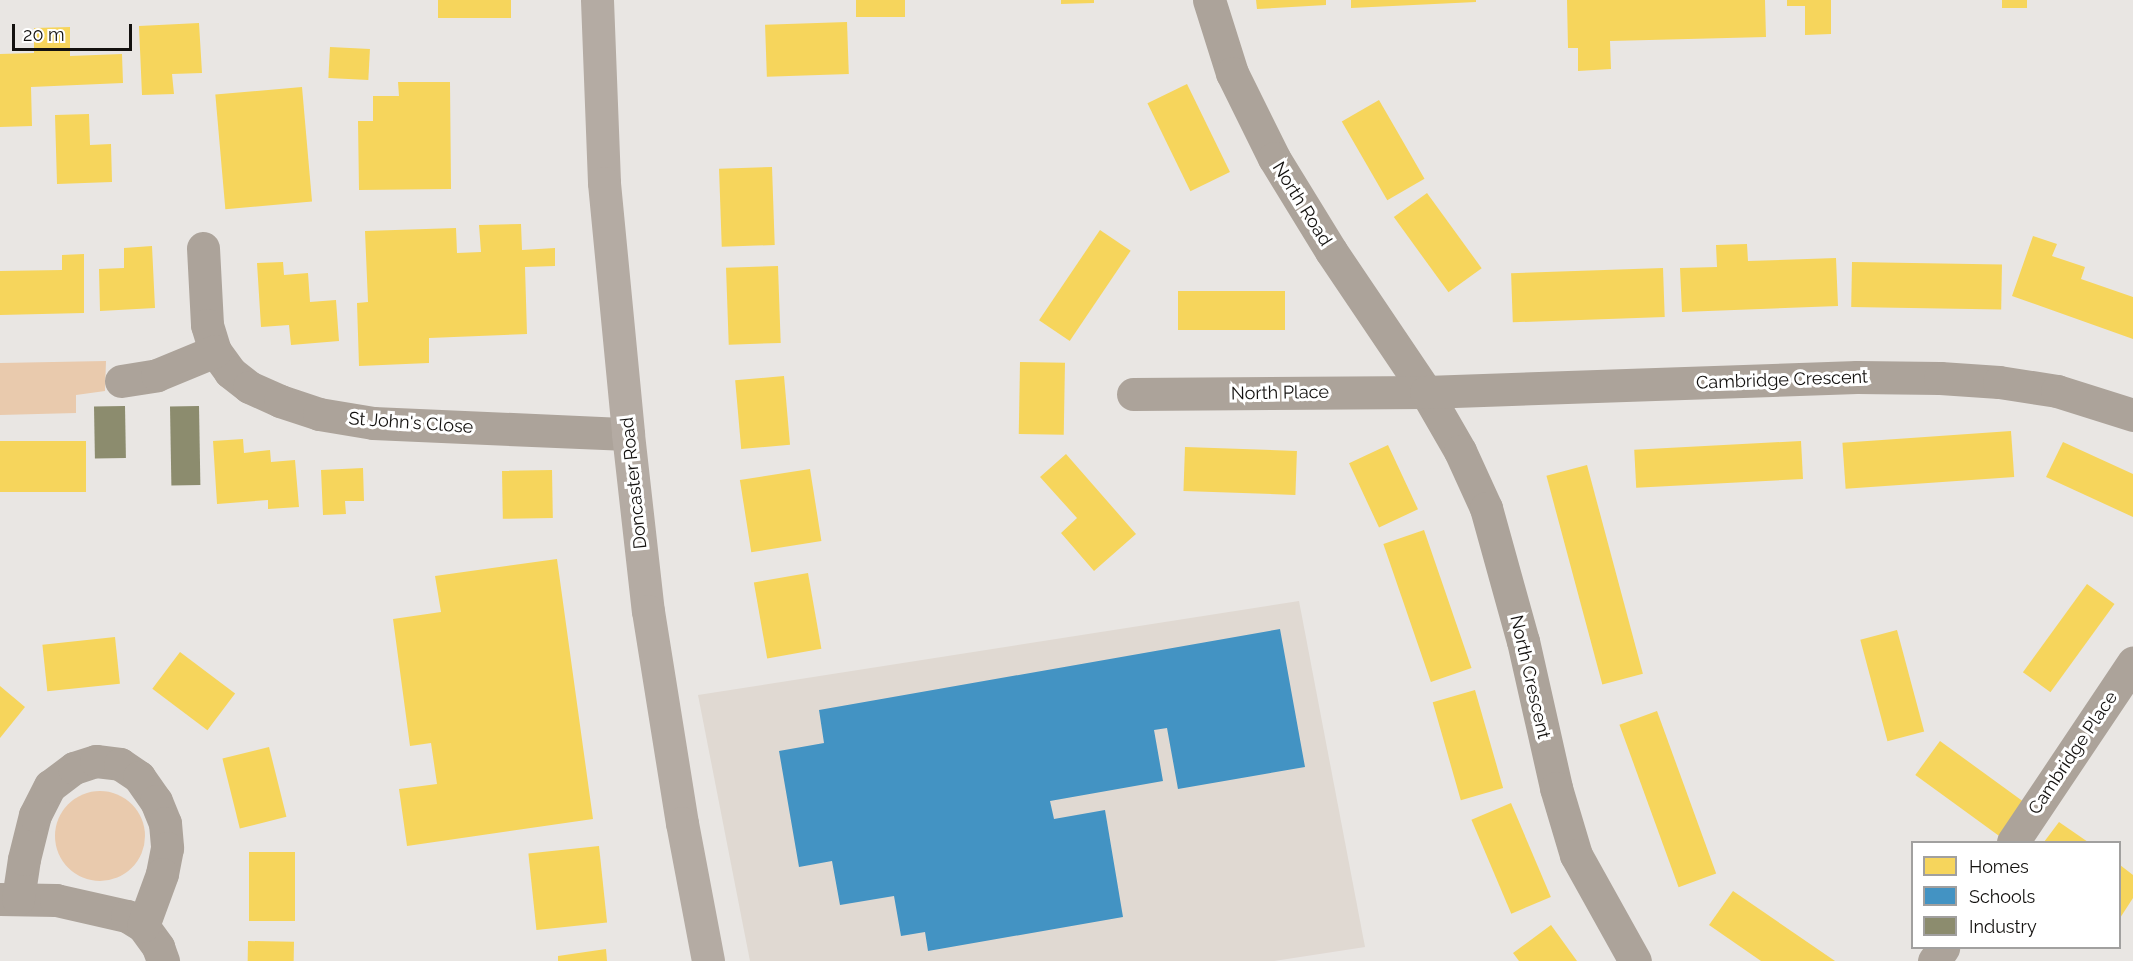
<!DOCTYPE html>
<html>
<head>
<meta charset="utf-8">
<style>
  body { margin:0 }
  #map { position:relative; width:2133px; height:961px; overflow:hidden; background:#e9e6e3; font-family:Raleway,sans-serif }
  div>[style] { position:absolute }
  .built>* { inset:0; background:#e0d9d2 }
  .green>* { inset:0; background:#e9caad }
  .round { border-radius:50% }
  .homes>* { inset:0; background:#f6d55c; transform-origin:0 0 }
  .schools>* { inset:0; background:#4393c3 }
  .industry>* { inset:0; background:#8c8c6e; transform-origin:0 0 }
  .street>* { height:33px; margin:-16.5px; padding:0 16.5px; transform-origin:16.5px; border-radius:16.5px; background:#aca39a }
  .secondary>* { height:33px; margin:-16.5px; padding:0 16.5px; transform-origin:16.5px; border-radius:16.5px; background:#b4aba3 }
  span { translate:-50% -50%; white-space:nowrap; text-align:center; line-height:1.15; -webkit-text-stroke:6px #fff; paint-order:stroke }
  .street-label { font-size:18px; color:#13110f }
  .legend { position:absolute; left:1911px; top:841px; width:210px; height:108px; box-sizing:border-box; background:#fff; border:2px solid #a1a09f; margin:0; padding:8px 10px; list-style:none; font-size:18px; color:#13110f }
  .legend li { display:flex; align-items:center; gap:12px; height:30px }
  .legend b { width:30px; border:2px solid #a1a09f }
  .scale { position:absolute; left:12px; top:24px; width:120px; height:27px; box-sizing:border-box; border:3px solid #13110f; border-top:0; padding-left:8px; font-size:18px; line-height:21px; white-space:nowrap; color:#13110f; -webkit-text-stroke:4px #fff; paint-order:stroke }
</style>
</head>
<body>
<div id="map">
  <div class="built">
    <div style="clip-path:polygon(1299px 601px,1365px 947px,1274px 961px,750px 961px,698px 695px)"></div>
  </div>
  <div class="green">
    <div style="clip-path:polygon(106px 361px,105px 391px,76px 395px,76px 413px,0 415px,0 363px)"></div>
    <div class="round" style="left:55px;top:791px;width:90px;height:90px"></div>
  </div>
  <div class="homes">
    <div style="left:438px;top:0;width:73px;height:18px"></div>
    <div style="left:856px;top:0;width:49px;height:17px"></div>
    <div style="clip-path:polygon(1061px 0,1094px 0,1094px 3px,1061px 4px)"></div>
    <div style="clip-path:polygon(1256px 0,1326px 0,1326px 5px,1257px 9px)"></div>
    <div style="clip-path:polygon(1351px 0,1476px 0,1476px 2px,1351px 8px)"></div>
    <div style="clip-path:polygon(1567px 0,1765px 0,1766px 37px,1610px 41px,1611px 69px,1578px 71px,1578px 48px,1568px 48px)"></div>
    <div style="clip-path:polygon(1787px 0,1831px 0,1831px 34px,1805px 35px,1805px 6px,1787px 6px)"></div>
    <div style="left:2002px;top:0;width:25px;height:8px"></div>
    <div style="left:847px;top:22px;width:52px;height:82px;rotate:88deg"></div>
    <div style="clip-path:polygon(199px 23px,202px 73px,172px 74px,174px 94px,142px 95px,139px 26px)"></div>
    <div style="clip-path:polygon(70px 27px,70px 56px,122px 54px,123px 83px,31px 87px,32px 126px,0 127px,0 54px,34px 53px,34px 28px)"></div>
    <div style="left:330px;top:47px;width:40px;height:31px;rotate:3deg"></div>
    <div style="clip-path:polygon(398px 82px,450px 82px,451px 189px,359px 190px,358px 121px,373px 121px,373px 96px,399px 96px)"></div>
    <div style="left:1187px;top:84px;width:98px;height:44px;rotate:64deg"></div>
    <div style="left:302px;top:87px;width:115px;height:87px;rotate:85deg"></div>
    <div style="left:1379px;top:100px;width:91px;height:43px;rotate:60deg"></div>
    <div style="clip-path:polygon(89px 114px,90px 145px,111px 144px,112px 182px,57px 184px,55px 115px)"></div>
    <div style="left:772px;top:167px;width:78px;height:53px;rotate:88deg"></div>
    <div style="left:1427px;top:193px;width:93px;height:41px;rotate:54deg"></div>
    <div style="clip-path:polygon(521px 224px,522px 250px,555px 248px,555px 266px,525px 267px,527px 334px,429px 338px,429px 363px,359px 366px,357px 303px,368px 302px,365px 231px,456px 228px,457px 253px,481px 252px,479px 225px)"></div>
    <div style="left:1100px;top:230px;width:37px;height:109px;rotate:34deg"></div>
    <div style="clip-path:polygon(2033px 236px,2057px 244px,2052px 256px,2085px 267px,2081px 279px,2133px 297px,2133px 339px,2012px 296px)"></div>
    <div style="clip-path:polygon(1747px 244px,1748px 261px,1836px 258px,1838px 306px,1682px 312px,1680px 268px,1717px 267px,1716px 245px)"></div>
    <div style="clip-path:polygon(152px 246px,155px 308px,100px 311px,99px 269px,124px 268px,124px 248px)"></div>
    <div style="clip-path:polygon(84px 254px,84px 313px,0 315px,0 271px,62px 270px,62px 255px)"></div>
    <div style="clip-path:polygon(283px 262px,284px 275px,308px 273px,310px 302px,336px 300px,339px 341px,291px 345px,289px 325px,261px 327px,257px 263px)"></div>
    <div style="left:1852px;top:262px;width:150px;height:45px;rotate:1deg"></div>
    <div style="left:778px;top:266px;width:77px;height:52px;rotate:88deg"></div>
    <div style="left:1663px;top:268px;width:49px;height:152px;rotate:88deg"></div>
    <div style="left:1285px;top:291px;width:39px;height:107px;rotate:90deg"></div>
    <div style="left:1020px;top:362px;width:45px;height:72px;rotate:1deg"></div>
    <div style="left:784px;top:376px;width:69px;height:49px;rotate:85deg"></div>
    <div style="left:2011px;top:431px;width:46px;height:169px;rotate:86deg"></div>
    <div style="clip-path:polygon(243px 439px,244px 453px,270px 450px,271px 462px,295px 460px,299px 507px,268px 509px,268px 500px,217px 504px,213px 441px)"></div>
    <div style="left:86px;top:441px;width:51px;height:86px;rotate:90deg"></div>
    <div style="left:1801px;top:441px;width:38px;height:167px;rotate:87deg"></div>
    <div style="clip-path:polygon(2063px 442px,2133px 474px,2133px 517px,2046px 477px)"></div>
    <div style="left:1388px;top:445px;width:71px;height:43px;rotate:65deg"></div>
    <div style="left:1185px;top:447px;width:112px;height:44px;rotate:2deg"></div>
    <div style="clip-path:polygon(1066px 454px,1136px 534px,1094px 571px,1061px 533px,1077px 518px,1040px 477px)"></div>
    <div style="left:1587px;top:465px;width:216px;height:42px;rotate:75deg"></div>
    <div style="clip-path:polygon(363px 468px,364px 501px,345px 501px,346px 514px,323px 515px,321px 470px)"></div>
    <div style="left:810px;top:469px;width:73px;height:71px;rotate:81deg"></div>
    <div style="left:552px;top:470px;width:48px;height:50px;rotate:89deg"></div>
    <div style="left:1424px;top:530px;width:146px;height:43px;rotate:71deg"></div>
    <div style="clip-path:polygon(557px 559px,593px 819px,407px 846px,399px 789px,437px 784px,431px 743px,410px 746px,393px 619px,441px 612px,435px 576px)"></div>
    <div style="left:808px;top:573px;width:77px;height:55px;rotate:80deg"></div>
    <div style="left:2087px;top:584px;width:34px;height:109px;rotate:36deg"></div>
    <div style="left:1897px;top:630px;width:105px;height:38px;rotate:75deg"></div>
    <div style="left:115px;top:637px;width:47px;height:73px;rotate:84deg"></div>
    <div style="left:180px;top:652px;width:69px;height:46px;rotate:37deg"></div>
    <div style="clip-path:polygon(0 686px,25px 707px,0 738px)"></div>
    <div style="left:1475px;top:690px;width:102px;height:44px;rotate:74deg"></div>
    <div style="left:1657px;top:711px;width:173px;height:40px;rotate:70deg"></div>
    <div style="left:1940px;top:741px;width:105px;height:42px;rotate:36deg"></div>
    <div style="left:269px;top:747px;width:72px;height:48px;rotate:76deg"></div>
    <div style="left:1511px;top:803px;width:102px;height:43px;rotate:67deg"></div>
    <div style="clip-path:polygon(2059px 822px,2088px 842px,2044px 842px)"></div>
    <div style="left:599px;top:846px;width:77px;height:71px;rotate:84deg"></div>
    <div style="left:295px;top:852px;width:69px;height:46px;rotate:90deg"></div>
    <div style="clip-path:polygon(2120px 865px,2133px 875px,2133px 898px,2120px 918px)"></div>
    <div style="clip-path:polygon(1733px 891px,1835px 961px,1761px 961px,1709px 925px)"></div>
    <div style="clip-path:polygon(1551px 925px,1577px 961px,1519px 961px,1513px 953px)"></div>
    <div style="left:248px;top:941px;width:46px;height:20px;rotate:1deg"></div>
    <div style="clip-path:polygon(606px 949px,607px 961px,558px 961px,558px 956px)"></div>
  </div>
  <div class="schools">
    <div style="clip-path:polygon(1280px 629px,1305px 767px,1178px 789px,1167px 728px,1154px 730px,1163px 781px,1050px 801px,1054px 819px,1105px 810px,1123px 917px,928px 951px,925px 932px,901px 936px,894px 896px,840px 905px,832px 861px,799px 867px,779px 751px,824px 743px,819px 710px)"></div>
  </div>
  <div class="industry">
    <div style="left:125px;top:406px;width:52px;height:31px;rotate:89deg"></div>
    <div style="left:199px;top:406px;width:79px;height:29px;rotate:89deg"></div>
  </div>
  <div class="street">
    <div style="left:1209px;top:0;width:77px;rotate:72.5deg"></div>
    <div style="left:1232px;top:73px;width:95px;rotate:63.7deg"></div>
    <div style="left:1274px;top:158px;width:109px;rotate:58.5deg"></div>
    <div style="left:1331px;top:251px;width:170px;rotate:56deg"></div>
    <div style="left:1426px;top:392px;width:68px;rotate:60deg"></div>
    <div style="left:1460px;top:451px;width:63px;rotate:65.5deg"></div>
    <div style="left:1486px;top:508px;width:138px;rotate:74.5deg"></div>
    <div style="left:1523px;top:641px;width:151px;rotate:77.3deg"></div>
    <div style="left:1556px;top:788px;width:70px;rotate:73.4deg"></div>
    <div style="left:1576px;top:855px;width:121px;rotate:60.9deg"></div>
    <div style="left:203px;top:248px;width:77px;rotate:87deg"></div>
    <div style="left:207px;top:325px;width:27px;rotate:73deg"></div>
    <div style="left:215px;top:351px;width:26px;rotate:54deg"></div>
    <div style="left:230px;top:372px;width:24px;rotate:38deg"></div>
    <div style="left:249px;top:387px;width:34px;rotate:24deg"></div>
    <div style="left:280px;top:401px;width:41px;rotate:18.4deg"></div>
    <div style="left:319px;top:414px;width:55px;rotate:9.5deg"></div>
    <div style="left:373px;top:423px;width:255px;rotate:2.5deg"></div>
    <div style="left:121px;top:381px;width:36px;rotate:-9deg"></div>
    <div style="left:157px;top:375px;width:63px;rotate:-22.5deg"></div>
    <div style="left:1133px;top:394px;width:293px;rotate:-0.4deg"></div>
    <div style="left:1426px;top:392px;width:431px;rotate:-2deg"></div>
    <div style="left:1857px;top:377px;width:83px;rotate:0.7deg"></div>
    <div style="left:1940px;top:378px;width:59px;rotate:3.9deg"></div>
    <div style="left:1999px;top:382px;width:59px;rotate:8.8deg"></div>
    <div style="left:2057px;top:391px;width:80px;rotate:17.5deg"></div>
    <div style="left:2013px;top:842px;width:216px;rotate:-56.2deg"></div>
    <div style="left:0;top:899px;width:56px;rotate:1deg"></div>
    <div style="left:56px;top:900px;width:73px;rotate:12.7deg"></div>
    <div style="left:127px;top:916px;width:19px;rotate:32deg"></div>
    <div style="left:143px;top:926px;width:26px;rotate:54deg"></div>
    <div style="left:158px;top:947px;width:15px;rotate:70deg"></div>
    <div style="left:18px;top:899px;width:40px;rotate:-81.5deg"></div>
    <div style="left:24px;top:859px;width:45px;rotate:-76deg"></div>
    <div style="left:35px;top:815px;width:33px;rotate:-63deg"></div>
    <div style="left:50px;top:786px;width:30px;rotate:-37deg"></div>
    <div style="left:74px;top:768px;width:23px;rotate:-18deg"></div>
    <div style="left:96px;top:761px;width:24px;rotate:7deg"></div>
    <div style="left:120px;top:764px;width:23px;rotate:34deg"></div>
    <div style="left:139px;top:777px;width:29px;rotate:55deg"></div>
    <div style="left:156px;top:801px;width:24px;rotate:68deg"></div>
    <div style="left:165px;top:823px;width:25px;rotate:85deg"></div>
    <div style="left:167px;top:848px;width:26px;rotate:101deg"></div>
    <div style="left:162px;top:874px;width:55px;rotate:110.1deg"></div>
    <div style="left:1934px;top:961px;width:16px;rotate:-55deg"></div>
  </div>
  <div class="secondary">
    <div style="left:597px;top:0;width:183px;rotate:87.8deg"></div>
    <div style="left:604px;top:183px;width:252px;rotate:84.5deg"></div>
    <div style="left:628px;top:434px;width:178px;rotate:83.6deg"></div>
    <div style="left:648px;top:611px;width:215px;rotate:80.9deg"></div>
    <div style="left:682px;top:823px;width:140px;rotate:79.3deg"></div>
  </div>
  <div class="street-label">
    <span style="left:1302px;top:204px;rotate:58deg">North Road</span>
    <span style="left:1782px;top:380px;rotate:-2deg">Cambridge Crescent</span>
    <span style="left:1280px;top:393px;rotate:-1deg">North Place</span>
    <span style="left:411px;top:423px;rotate:4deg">St John's Close</span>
    <span style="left:634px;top:483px;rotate:-96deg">Doncaster Road</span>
    <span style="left:1530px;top:677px;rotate:77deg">North Crescent</span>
    <span style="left:2073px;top:753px;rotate:-56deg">Cambridge Place</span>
  </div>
  <ul class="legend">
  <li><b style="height:16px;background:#f6d55c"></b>Homes</li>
  <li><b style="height:16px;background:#4393c3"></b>Schools</li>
  <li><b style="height:16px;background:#8c8c6e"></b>Industry</li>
  </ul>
  <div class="scale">20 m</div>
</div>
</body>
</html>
